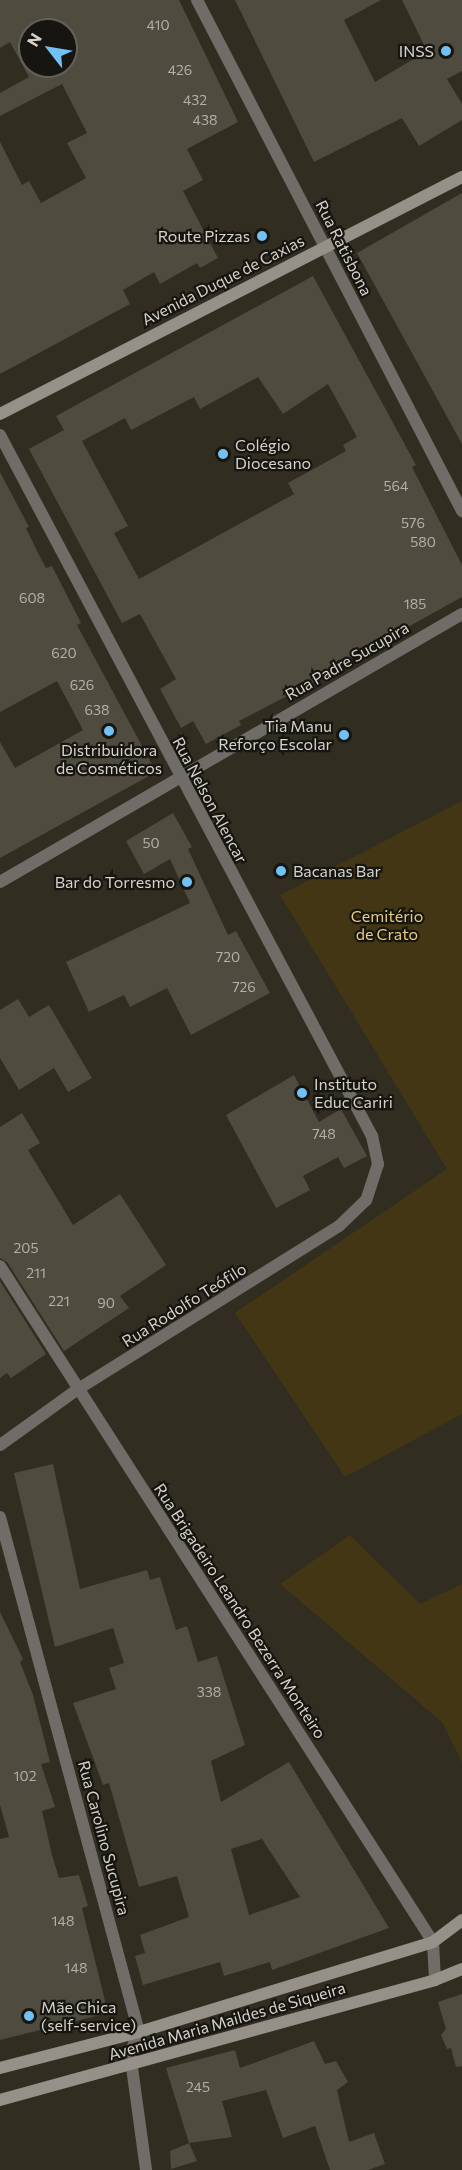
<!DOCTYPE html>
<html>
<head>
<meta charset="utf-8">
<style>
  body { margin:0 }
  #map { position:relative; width:462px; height:2170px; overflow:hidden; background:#312d21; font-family:Commissioner,sans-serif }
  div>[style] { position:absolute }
  .green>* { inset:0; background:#433615 }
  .building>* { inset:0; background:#4f4b3f }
  .minor>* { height:12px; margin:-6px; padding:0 6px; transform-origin:6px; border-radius:6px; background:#706d68 }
  .tertiary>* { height:12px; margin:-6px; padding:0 6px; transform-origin:6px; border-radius:6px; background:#706d68 }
  .secondary>* { height:12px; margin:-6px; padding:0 6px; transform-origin:6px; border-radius:6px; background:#959188 }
  .dots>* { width:16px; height:16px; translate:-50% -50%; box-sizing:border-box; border:3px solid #171510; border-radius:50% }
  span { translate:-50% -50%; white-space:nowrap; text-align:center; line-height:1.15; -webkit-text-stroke:4.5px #171510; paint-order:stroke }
  .number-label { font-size:14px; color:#b4b0a8 }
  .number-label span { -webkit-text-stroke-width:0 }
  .poi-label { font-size:16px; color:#d5d2cb }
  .right { translate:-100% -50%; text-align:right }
  .left { translate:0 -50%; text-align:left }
  .street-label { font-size:16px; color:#d5d2cb }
  .park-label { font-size:16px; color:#e9cc82 }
  .north { position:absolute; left:18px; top:18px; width:60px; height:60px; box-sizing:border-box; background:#171510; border:2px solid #63615b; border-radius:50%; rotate:301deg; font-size:16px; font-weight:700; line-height:24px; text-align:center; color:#d5d2cb }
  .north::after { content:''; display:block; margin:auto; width:21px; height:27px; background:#71c1f5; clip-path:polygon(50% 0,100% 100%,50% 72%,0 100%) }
</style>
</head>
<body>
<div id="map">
  <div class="green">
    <div style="clip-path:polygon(462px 801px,462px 1414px,345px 1477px,235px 1313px,447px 1169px,280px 895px)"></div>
    <div style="clip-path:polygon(350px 1535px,420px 1604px,462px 1584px,462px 1762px,442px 1722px,280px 1584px)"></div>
  </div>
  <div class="building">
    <div style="clip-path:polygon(evenodd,0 0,179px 0,238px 122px,187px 149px,203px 180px,183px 191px,218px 258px,200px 268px,197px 263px,160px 284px,154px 272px,123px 290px,130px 304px,0 374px,0 142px,22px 185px,29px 181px,41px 203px,86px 178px,67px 143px,87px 133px,62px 84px,0 116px,0 93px,29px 77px,10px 42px,0 48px,0 0,30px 30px,66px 30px,66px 66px,30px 66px,30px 30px)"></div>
    <div style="clip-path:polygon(235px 0,381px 0,344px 20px,375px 82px,427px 51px,402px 0,462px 0,462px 71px,447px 79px,462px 104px,462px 120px,419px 146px,402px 118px,314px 162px)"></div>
    <div style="clip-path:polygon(462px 193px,462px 444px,357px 253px)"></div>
    <div style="clip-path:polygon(evenodd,313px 276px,416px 465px,412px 467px,462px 565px,462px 597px,332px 669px,333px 672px,239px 721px,241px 725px,206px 744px,193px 721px,181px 728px,160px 689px,176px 679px,140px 614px,122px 623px,29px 449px,64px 430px,56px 416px,313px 276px,258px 377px,283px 414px,328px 384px,357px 437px,343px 445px,346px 451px,288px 483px,294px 494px,139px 579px,114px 533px,128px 526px,82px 441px,125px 418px,131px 430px,194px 397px,200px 409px,258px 377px)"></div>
    <div style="clip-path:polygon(0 472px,29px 527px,26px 528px,37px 551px,46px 568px,52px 566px,81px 623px,77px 625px,156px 772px,0 858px,0 742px,15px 768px,83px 730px,57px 681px,0 712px)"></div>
    <div style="clip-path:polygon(173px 813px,192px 847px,188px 849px,228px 935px,236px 931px,270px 993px,191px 1035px,167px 988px,130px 1007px,124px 995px,89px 1012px,66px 962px,190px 903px,170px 859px,144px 874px,126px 841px)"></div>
    <div style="clip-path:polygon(18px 999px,29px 1017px,49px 1005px,92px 1078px,68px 1092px,54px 1068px,19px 1090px,0 1058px,0 1010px)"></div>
    <div style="clip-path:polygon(294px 1075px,319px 1122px,341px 1109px,367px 1156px,344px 1168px,338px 1157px,303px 1176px,310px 1190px,276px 1208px,226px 1115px)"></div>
    <div style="clip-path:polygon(22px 1113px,40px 1143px,28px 1150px,73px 1225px,120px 1194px,166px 1265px,120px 1296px,129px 1308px,64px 1351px,7px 1262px,0 1258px,0 1127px)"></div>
    <div style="clip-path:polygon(0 1281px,46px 1354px,11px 1378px,7px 1373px,0 1378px)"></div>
    <div style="clip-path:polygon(evenodd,53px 1464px,80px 1589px,147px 1570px,150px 1580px,160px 1577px,176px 1630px,187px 1626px,198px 1662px,217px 1656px,245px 1745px,211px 1761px,221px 1802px,289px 1762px,389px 1928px,272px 1970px,270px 1962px,224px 1976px,220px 1962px,143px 1985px,135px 1956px,145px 1953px,140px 1935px,189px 1917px,177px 1876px,139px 1887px,109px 1783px,103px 1785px,73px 1703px,116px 1689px,109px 1668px,124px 1663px,113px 1628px,55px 1647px,14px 1473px,53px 1464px,262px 1839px,300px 1897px,249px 1915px,231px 1849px,262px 1839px)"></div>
    <div style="clip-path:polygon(0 1612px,23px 1659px,20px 1662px,33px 1695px,50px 1762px,41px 1764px,55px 1807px,42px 1811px,52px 1855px,59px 1878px,79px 1875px,88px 1906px,82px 1908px,108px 2013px,0 2040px,0 1839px,9px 1837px,0 1805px)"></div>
    <div style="clip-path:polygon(462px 1994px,462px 2066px,456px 2067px,451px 2048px,447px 2049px,441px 2035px,446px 2029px,438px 2002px)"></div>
    <div style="clip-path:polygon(314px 2041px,325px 2064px,336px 2061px,348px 2082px,337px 2090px,349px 2142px,374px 2133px,385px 2164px,368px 2170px,330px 2170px,315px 2126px,283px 2138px,266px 2090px,222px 2101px,232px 2137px,189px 2143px,166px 2068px,235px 2050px,240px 2068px)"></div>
    <div style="clip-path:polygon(189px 2143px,197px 2161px,171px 2169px,170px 2151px)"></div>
  </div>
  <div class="minor">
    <div style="left:197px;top:0;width:576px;rotate:62.59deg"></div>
    <div style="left:0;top:435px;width:794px;rotate:62.05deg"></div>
    <div style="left:372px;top:1136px;width:29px;rotate:78deg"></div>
    <div style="left:378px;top:1164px;width:38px;rotate:108deg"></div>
    <div style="left:366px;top:1200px;width:37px;rotate:136deg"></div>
    <div style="left:339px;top:1226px;width:308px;rotate:148deg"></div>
    <div style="left:78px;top:1389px;width:96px;rotate:144.3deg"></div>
    <div style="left:0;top:882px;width:534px;rotate:-30.12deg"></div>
    <div style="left:0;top:1266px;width:803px;rotate:57.36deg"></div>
    <div style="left:433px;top:1942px;width:38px;rotate:87deg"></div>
    <div style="left:0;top:1517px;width:533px;rotate:74.9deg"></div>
  </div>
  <div class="tertiary">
    <div style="left:139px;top:2032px;width:23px;rotate:113deg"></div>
    <div style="left:130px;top:2053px;width:118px;rotate:82.2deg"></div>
  </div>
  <div class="secondary">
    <div style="left:0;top:414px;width:519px;rotate:-27.16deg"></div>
    <div style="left:0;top:2068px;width:144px;rotate:-14.5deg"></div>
    <div style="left:139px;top:2032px;width:307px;rotate:-17deg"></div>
    <div style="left:433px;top:1942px;width:36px;rotate:-37deg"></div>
    <div style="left:0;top:2100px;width:451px;rotate:-15.4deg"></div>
    <div style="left:435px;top:1980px;width:29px;rotate:-22deg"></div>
  </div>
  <div class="dots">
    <div style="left:446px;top:51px;background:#71c1f5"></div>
    <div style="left:262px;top:236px;background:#71c1f5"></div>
    <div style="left:223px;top:454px;background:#71c1f5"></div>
    <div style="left:109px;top:731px;background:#71c1f5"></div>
    <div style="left:344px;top:735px;background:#71c1f5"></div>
    <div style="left:281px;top:871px;background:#71c1f5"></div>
    <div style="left:187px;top:882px;background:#71c1f5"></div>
    <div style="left:302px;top:1093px;background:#71c1f5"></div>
    <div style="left:29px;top:2016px;background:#71c1f5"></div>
  </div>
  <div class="number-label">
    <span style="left:158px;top:25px">410</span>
    <span style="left:180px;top:70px">426</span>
    <span style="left:195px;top:100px">432</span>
    <span style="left:205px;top:120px">438</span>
    <span style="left:396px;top:486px">564</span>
    <span style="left:413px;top:523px">576</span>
    <span style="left:423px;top:542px">580</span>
    <span style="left:32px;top:598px">608</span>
    <span style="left:415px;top:604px">185</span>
    <span style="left:64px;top:653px">620</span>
    <span style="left:82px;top:685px">626</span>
    <span style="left:97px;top:710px">638</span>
    <span style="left:151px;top:843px">50</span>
    <span style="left:228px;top:957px">720</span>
    <span style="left:244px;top:987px">726</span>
    <span style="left:324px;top:1134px">748</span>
    <span style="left:26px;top:1248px">205</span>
    <span style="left:36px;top:1273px">211</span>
    <span style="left:59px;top:1301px">221</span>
    <span style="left:106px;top:1303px">90</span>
    <span style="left:209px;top:1692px">338</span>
    <span style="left:25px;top:1776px">102</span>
    <span style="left:63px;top:1921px">148</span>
    <span style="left:76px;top:1968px">148</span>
    <span style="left:198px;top:2087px">245</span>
  </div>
  <div class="poi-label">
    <span class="right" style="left:434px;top:51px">INSS</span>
    <span class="right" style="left:250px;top:236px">Route Pizzas</span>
    <span class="left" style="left:235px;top:454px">Colégio<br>Diocesano</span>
    <span class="right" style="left:332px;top:735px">Tia Manu<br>Reforço Escolar</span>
    <span style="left:109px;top:759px">Distribuidora<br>de Cosméticos</span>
    <span class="left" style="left:293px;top:871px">Bacanas Bar</span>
    <span class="right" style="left:175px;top:882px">Bar do Torresmo</span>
    <span class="left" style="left:314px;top:1093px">Instituto<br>Educ Cariri</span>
    <span class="left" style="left:41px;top:2016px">Mãe Chica<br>(self-service)</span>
  </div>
  <div class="street-label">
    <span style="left:344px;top:248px;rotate:63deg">Rua Ratisbona</span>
    <span style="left:223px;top:280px;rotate:-27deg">Avenida Duque de Caxias</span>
    <span style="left:347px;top:661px;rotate:-30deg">Rua Padre Sucupira</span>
    <span style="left:210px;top:800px;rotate:62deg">Rua Nelson Alencar</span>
    <span style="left:184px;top:1305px;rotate:-32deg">Rua Rodolfo Teófilo</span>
    <span style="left:240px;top:1611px;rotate:57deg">Rua Brigadeiro Leandro Bezerra Monteiro</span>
    <span style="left:104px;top:1838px;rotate:75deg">Rua Carolino Sucupira</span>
    <span style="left:227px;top:2021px;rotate:-16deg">Avenida Maria Maildes de Siqueira</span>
  </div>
  <div class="park-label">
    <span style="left:387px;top:925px">Cemitério<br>de Crato</span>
  </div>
  <div class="north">N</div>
</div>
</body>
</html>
